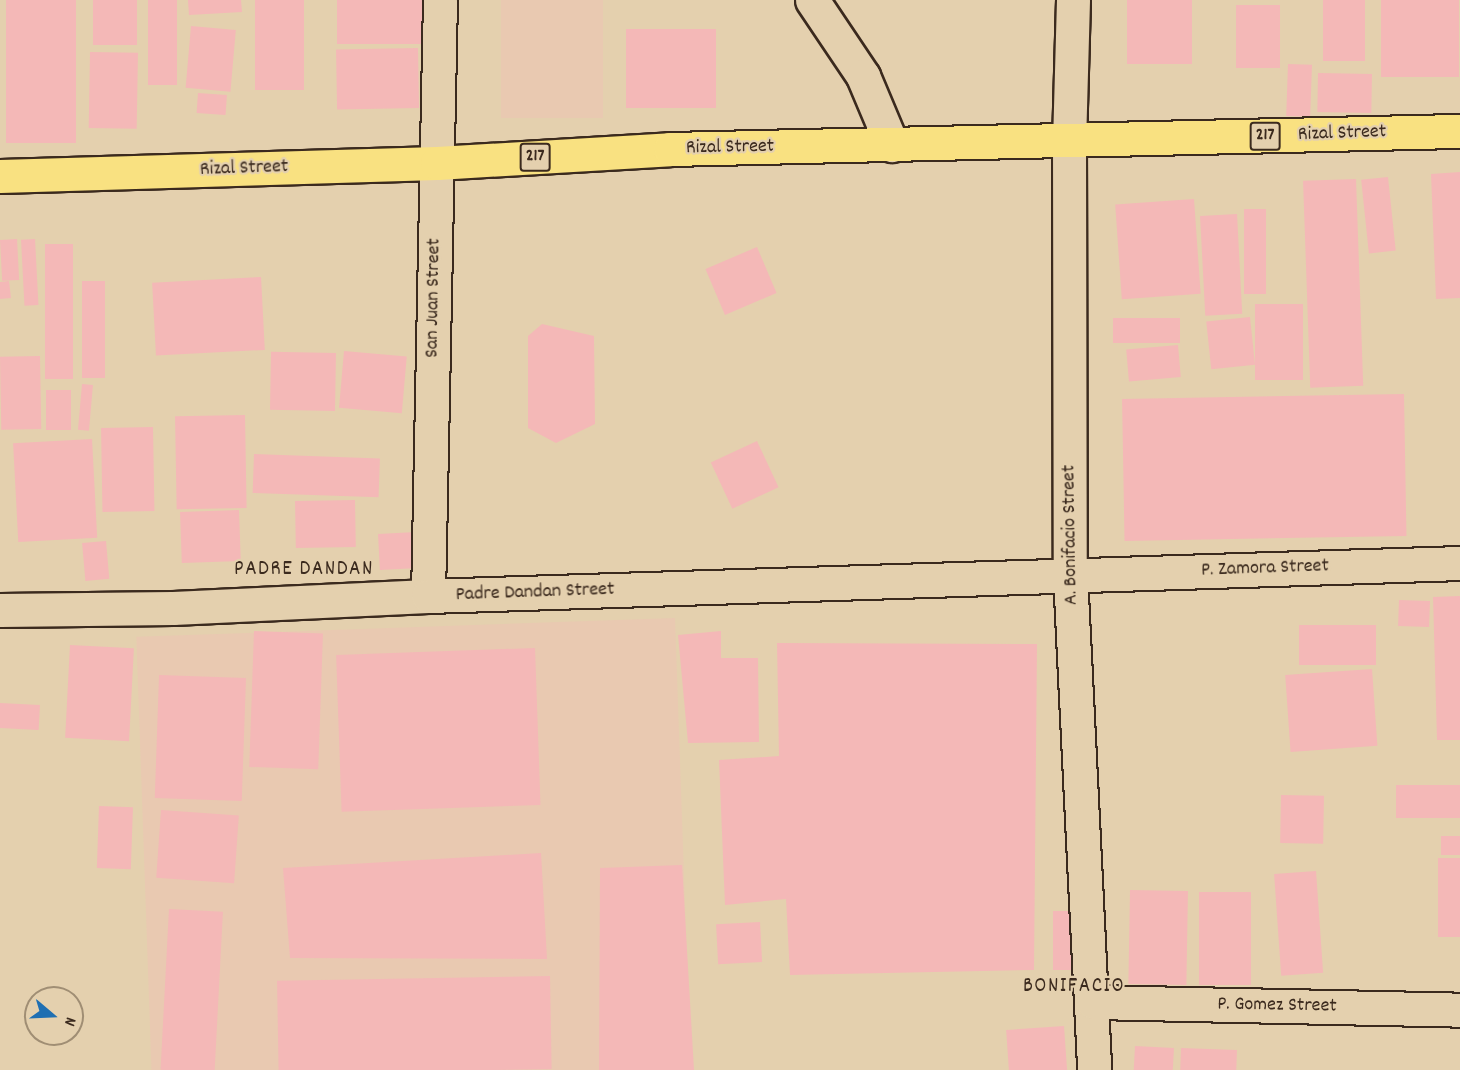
<!DOCTYPE html>
<html>
<head>
<meta charset="utf-8">
<style>
  body { margin:0 }
  #map { position:relative; width:1460px; height:1070px; overflow:hidden; background:#e4d0ae; font-family:Dekko,sans-serif }
  div>[style] { position:absolute }
  .built>* { inset:0; background:#e9c9b1; transform-origin:0 0 }
  .building>* { inset:0; background:#f4b8b7; transform-origin:0 0 }
  .roads { filter:drop-shadow(2px 0 #3b2a1e) drop-shadow(-2px 0 #3b2a1e) drop-shadow(0 2px #3b2a1e) drop-shadow(0 -2px #3b2a1e) }
  .minor>* { height:33px; margin:-16.5px; padding:0 16.5px; transform-origin:16.5px; border-radius:16.5px; background:#e4d0ae }
  .major>* { height:33px; margin:-16.5px; padding:0 16.5px; transform-origin:16.5px; border-radius:16.5px; background:#f9e181 }
  span { translate:-50% -50%; white-space:nowrap; text-align:center; line-height:1.15; -webkit-text-stroke:4.5px #e4d0ae; paint-order:stroke }
  .shield-label span { padding:2px 4px; background:#e4d0ae; border:2px solid; border-radius:4px; -webkit-text-stroke-width:0 }
  .shield-label { font-size:18px; color:#3b2a1e; font-weight:700 }
  .street-label { font-size:20px; color:#3b2a1e }
  .neighbourhood-label { font-size:21px; color:#3b2a1e; letter-spacing:1.5px }
  .north { position:absolute; left:24px; top:986px; width:60px; height:60px; box-sizing:border-box; background:#e4d0ae; border:2px solid #a08e74; border-radius:50%; rotate:109deg; font-size:16px; font-weight:700; line-height:24px; text-align:center; color:#3b2a1e }
  .north::after { content:''; display:block; margin:auto; width:21px; height:27px; background:#1f6fb2; clip-path:polygon(50% 0,100% 100%,50% 72%,0 100%) }
</style>
</head>
<body>
<div id="map">
  <div class="built">
    <div style="left:501px;top:0;width:102px;height:118px"></div>
    <div style="left:675px;top:618px;width:452px;height:539px;rotate:88deg"></div>
  </div>
  <div class="building">
    <div style="left:6px;top:0;width:70px;height:143px"></div>
    <div style="left:93px;top:0;width:44px;height:45px"></div>
    <div style="left:148px;top:0;width:29px;height:85px"></div>
    <div style="clip-path:polygon(188px 0,241px 0,242px 12px,189px 15px)"></div>
    <div style="left:255px;top:0;width:49px;height:90px"></div>
    <div style="left:337px;top:0;width:88px;height:44px"></div>
    <div style="left:1127px;top:0;width:65px;height:64px"></div>
    <div style="left:1323px;top:0;width:42px;height:61px"></div>
    <div style="left:1381px;top:0;width:78px;height:77px"></div>
    <div style="left:1236px;top:5px;width:44px;height:63px"></div>
    <div style="left:191px;top:26px;width:45px;height:62px;rotate:5deg"></div>
    <div style="left:626px;top:29px;width:90px;height:79px"></div>
    <div style="left:418px;top:48px;width:60px;height:82px;rotate:89deg"></div>
    <div style="left:90px;top:52px;width:48px;height:76px;rotate:1deg"></div>
    <div style="left:1288px;top:64px;width:24px;height:52px;rotate:2deg"></div>
    <div style="left:1318px;top:73px;width:54px;height:39px;rotate:1deg"></div>
    <div style="left:198px;top:93px;width:29px;height:20px;rotate:4deg"></div>
    <div style="clip-path:polygon(1460px 172px,1460px 298px,1436px 299px,1431px 174px)"></div>
    <div style="left:1388px;top:177px;width:74px;height:27px;rotate:84deg"></div>
    <div style="left:1356px;top:179px;width:207px;height:53px;rotate:88deg"></div>
    <div style="left:1194px;top:199px;width:95px;height:79px;rotate:86deg"></div>
    <div style="left:1244px;top:209px;width:22px;height:85px"></div>
    <div style="left:1237px;top:214px;width:100px;height:37px;rotate:87deg"></div>
    <div style="left:17px;top:239px;width:41px;height:17px;rotate:87deg"></div>
    <div style="left:35px;top:239px;width:66px;height:14px;rotate:87deg"></div>
    <div style="left:73px;top:244px;width:135px;height:28px;rotate:90deg"></div>
    <div style="left:757px;top:247px;width:50px;height:56px;rotate:67deg"></div>
    <div style="left:261px;top:277px;width:73px;height:109px;rotate:87deg"></div>
    <div style="clip-path:polygon(9px 281px,11px 298px,0 299px,0 282px)"></div>
    <div style="left:82px;top:281px;width:23px;height:97px"></div>
    <div style="left:1255px;top:304px;width:48px;height:76px"></div>
    <div style="left:1250px;top:317px;width:48px;height:44px;rotate:84deg"></div>
    <div style="left:1113px;top:318px;width:67px;height:25px"></div>
    <div style="clip-path:polygon(542px 324px,594px 336px,595px 424px,556px 443px,528px 428px,528px 336px)"></div>
    <div style="left:1178px;top:345px;width:32px;height:52px;rotate:85deg"></div>
    <div style="left:344px;top:351px;width:63px;height:57px;rotate:5deg"></div>
    <div style="left:336px;top:353px;width:58px;height:65px;rotate:91deg"></div>
    <div style="left:40px;top:356px;width:73px;height:40px;rotate:89deg"></div>
    <div style="left:82px;top:384px;width:11px;height:46px;rotate:5deg"></div>
    <div style="left:46px;top:390px;width:25px;height:40px"></div>
    <div style="left:1404px;top:394px;width:142px;height:282px;rotate:89deg"></div>
    <div style="left:245px;top:415px;width:93px;height:70px;rotate:89deg"></div>
    <div style="left:153px;top:427px;width:84px;height:52px;rotate:89deg"></div>
    <div style="left:92px;top:439px;width:99px;height:79px;rotate:87deg"></div>
    <div style="left:757px;top:441px;width:51px;height:51px;rotate:65deg"></div>
    <div style="left:254px;top:454px;width:126px;height:39px;rotate:2deg"></div>
    <div style="left:355px;top:500px;width:47px;height:60px;rotate:89deg"></div>
    <div style="left:239px;top:510px;width:51px;height:59px;rotate:88deg"></div>
    <div style="left:416px;top:532px;width:36px;height:38px;rotate:87deg"></div>
    <div style="left:106px;top:541px;width:38px;height:24px;rotate:85deg"></div>
    <div style="clip-path:polygon(1460px 596px,1460px 740px,1437px 740px,1433px 597px)"></div>
    <div style="left:1399px;top:600px;width:31px;height:26px;rotate:2deg"></div>
    <div style="left:1376px;top:625px;width:40px;height:77px;rotate:90deg"></div>
    <div style="left:254px;top:631px;width:69px;height:136px;rotate:2deg"></div>
    <div style="clip-path:polygon(721px 631px,721px 658px,758px 658px,759px 742px,688px 743px,678px 635px)"></div>
    <div style="clip-path:polygon(777px 643px,1037px 644px,1034px 970px,790px 975px,786px 899px,725px 905px,719px 760px,779px 756px)"></div>
    <div style="left:70px;top:645px;width:64px;height:93px;rotate:3deg"></div>
    <div style="left:535px;top:648px;width:157px;height:199px;rotate:88deg"></div>
    <div style="left:1372px;top:669px;width:77px;height:87px;rotate:86deg"></div>
    <div style="left:246px;top:678px;width:123px;height:87px;rotate:92deg"></div>
    <div style="left:0;top:703px;width:40px;height:25px;rotate:3deg"></div>
    <div style="left:1460px;top:785px;width:33px;height:64px;rotate:90deg"></div>
    <div style="left:1281px;top:795px;width:43px;height:48px;rotate:1deg"></div>
    <div style="left:99px;top:806px;width:34px;height:62px;rotate:2deg"></div>
    <div style="left:161px;top:810px;width:78px;height:68px;rotate:4deg"></div>
    <div style="left:1441px;top:836px;width:19px;height:19px"></div>
    <div style="clip-path:polygon(541px 853px,547px 959px,290px 958px,283px 868px)"></div>
    <div style="left:1438px;top:858px;width:22px;height:79px"></div>
    <div style="clip-path:polygon(682px 865px,694px 1070px,599px 1070px,600px 868px)"></div>
    <div style="left:1316px;top:871px;width:102px;height:42px;rotate:86deg"></div>
    <div style="left:1130px;top:890px;width:58px;height:94px;rotate:1deg"></div>
    <div style="left:1199px;top:892px;width:52px;height:93px"></div>
    <div style="left:169px;top:909px;width:54px;height:161px;rotate:3deg"></div>
    <div style="left:1053px;top:911px;width:19px;height:59px"></div>
    <div style="left:760px;top:922px;width:40px;height:44px;rotate:87deg"></div>
    <div style="left:550px;top:976px;width:93px;height:273px;rotate:89deg"></div>
    <div style="left:1064px;top:1026px;width:44px;height:58px;rotate:86deg"></div>
    <div style="left:1135px;top:1046px;width:39px;height:24px;rotate:3deg"></div>
    <div style="left:1181px;top:1048px;width:56px;height:22px;rotate:2deg"></div>
  </div>
  <div class="roads">
    <div class="minor">
      <div style="left:812px;top:0;width:92px;rotate:56.1deg"></div>
      <div style="left:863px;top:76px;width:75px;rotate:67.2deg"></div>
      <div style="left:1073px;top:0;width:142px;rotate:91.6deg"></div>
      <div style="left:1069px;top:142px;width:432px;rotate:89.9deg"></div>
      <div style="left:1070px;top:574px;width:497px;rotate:87.2deg"></div>
      <div style="left:428px;top:596px;width:596px;rotate:-88.85deg"></div>
      <div style="left:0;top:610px;width:173px;rotate:-0.7deg"></div>
      <div style="left:173px;top:608px;width:255px;rotate:-2.7deg"></div>
      <div style="left:428px;top:596px;width:1033px;rotate:-1.83deg"></div>
      <div style="left:1093px;top:1002px;width:367px;rotate:1.2deg"></div>
    </div>
    <div class="major">
      <div style="left:0;top:176px;width:437px;rotate:-1.7deg"></div>
      <div style="left:437px;top:163px;width:233px;rotate:-3.4deg"></div>
      <div style="left:670px;top:149px;width:790px;rotate:-1.31deg"></div>
    </div>
  </div>
  <div class="shield-label">
    <span style="left:1265px;top:136px">217</span>
    <span style="left:535px;top:157px">217</span>
  </div>
  <div class="street-label">
    <span style="left:1342px;top:134px;rotate:-2deg">Rizal Street</span>
    <span style="left:730px;top:148px;rotate:-1deg">Rizal Street</span>
    <span style="left:244px;top:169px;rotate:-2deg">Rizal Street</span>
    <span style="left:434px;top:298px;rotate:-89deg">San Juan Street</span>
    <span style="left:1071px;top:535px;rotate:-91deg">A. Bonifacio Street</span>
    <span style="left:1265px;top:569px;rotate:-2deg">P. Zamora Street</span>
    <span style="left:535px;top:593px;rotate:-2deg">Padre Dandan Street</span>
    <span style="left:1277px;top:1006px;rotate:1deg">P. Gomez Street</span>
  </div>
  <div class="neighbourhood-label">
    <span style="left:304px;top:570px">PADRE DANDAN</span>
    <span style="left:1074px;top:987px">BONIFACIO</span>
  </div>
  <div class="north">N</div>
</div>
</body>
</html>
